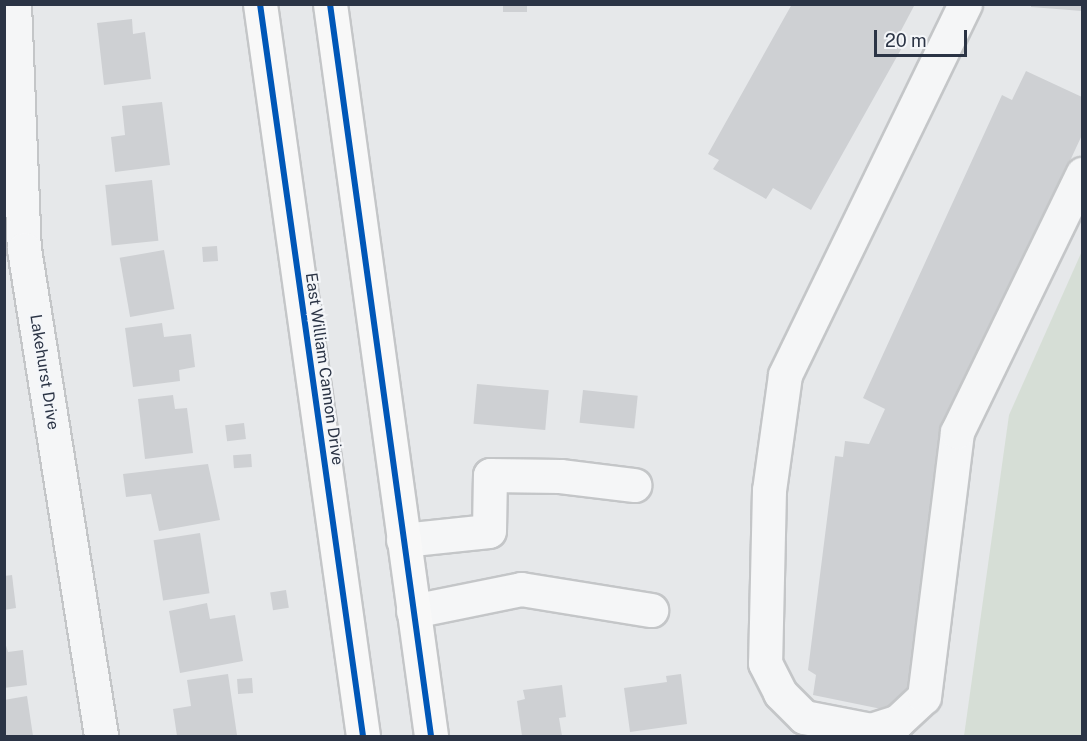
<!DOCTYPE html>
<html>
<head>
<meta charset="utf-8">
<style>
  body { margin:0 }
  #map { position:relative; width:1087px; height:741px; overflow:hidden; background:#e6e8ea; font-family:"Public Sans",sans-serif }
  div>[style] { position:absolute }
  .green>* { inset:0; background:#d6ded6 }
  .building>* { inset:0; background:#ced0d3; transform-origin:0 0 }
  .roads { filter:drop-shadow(2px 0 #c4c6c8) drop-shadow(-2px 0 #c4c6c8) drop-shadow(0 2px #c4c6c8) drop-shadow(0 -2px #c4c6c8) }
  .minor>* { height:33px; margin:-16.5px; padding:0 16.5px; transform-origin:16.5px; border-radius:16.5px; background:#f5f6f7 }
  .major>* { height:33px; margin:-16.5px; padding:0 16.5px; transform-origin:16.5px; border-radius:16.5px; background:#f8f8f8 }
  .cycleway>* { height:6px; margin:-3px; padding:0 3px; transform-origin:3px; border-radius:3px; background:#0057b8 }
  span { translate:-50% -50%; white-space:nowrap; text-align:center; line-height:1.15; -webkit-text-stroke:4.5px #f4f6f9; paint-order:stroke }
  .street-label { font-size:16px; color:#2b3445 }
  .frame { position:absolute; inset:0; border:6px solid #2b3445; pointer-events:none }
  .scale { position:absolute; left:874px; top:30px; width:93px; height:27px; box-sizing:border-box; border:3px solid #2b3445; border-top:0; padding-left:8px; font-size:18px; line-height:21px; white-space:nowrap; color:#2b3445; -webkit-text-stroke:4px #f4f6f9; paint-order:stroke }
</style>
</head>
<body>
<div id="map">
  <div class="green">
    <div style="clip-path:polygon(1082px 251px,1082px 736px,964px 736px,1009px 415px)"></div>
  </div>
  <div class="building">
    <div style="left:503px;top:4px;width:24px;height:8px"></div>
    <div style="clip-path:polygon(792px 4px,914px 6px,896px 40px,904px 44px,811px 210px,773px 188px,766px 199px,713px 169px,719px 160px,708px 154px)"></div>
    <div style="clip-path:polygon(1031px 4px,1082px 4px,1082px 11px,1031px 7px)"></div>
    <div style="clip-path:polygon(132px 19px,133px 34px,145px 32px,151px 79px,104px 85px,97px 23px)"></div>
    <div style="clip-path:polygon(1026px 71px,1082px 97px,1082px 135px,940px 441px,917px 691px,901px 713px,813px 695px,816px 675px,808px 670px,835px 456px,843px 457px,845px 441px,869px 444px,885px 409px,863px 398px,1002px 95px,1012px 100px)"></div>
    <div style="clip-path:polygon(162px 102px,170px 165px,115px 172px,111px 137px,125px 135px,122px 106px)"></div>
    <div style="left:152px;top:180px;width:61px;height:47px;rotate:84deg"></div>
    <div style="left:217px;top:246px;width:15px;height:15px;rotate:86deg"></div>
    <div style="left:164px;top:250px;width:60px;height:45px;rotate:80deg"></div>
    <div style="clip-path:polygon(162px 323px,164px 337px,191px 334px,195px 367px,179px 370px,180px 381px,133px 387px,125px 328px)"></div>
    <div style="left:477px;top:384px;width:72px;height:40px;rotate:5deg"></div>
    <div style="left:583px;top:390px;width:55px;height:33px;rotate:6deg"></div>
    <div style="clip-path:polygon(173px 395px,175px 409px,187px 408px,193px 453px,145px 459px,138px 399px)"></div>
    <div style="left:244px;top:423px;width:16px;height:19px;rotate:83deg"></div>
    <div style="left:251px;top:454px;width:13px;height:18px;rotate:86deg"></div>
    <div style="clip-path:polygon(208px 464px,220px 520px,159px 531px,151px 494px,126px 497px,123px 474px)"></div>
    <div style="left:200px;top:533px;width:61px;height:47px;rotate:81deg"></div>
    <div style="clip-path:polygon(12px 575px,16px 608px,4px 610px,4px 576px)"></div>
    <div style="left:286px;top:590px;width:18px;height:16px;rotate:81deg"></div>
    <div style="clip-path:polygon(207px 603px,210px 619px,235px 615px,243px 661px,180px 673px,169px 611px)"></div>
    <div style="clip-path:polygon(4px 639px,8px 652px,23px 650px,27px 685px,4px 688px)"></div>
    <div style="clip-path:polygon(228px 674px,237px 735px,177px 736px,173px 709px,191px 706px,187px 680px)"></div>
    <div style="clip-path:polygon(681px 674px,687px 724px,630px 732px,624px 688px,667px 682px,666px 676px)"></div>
    <div style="left:252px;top:678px;width:15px;height:15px;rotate:86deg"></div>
    <div style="clip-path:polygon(562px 685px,566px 717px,559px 718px,562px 736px,522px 736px,517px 701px,525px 699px,523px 690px)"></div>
    <div style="clip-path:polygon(27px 696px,33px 736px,4px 736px,4px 700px)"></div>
  </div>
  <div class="roads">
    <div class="minor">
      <div style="left:14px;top:4px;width:245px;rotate:87.7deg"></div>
      <div style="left:24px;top:249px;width:493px;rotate:81deg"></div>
      <div style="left:965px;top:4px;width:412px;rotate:115.9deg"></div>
      <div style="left:785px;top:375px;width:116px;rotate:97.9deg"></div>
      <div style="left:769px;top:490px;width:173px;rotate:91.3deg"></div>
      <div style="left:765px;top:663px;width:34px;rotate:63deg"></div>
      <div style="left:780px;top:693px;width:34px;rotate:45deg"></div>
      <div style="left:804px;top:717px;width:68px;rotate:11deg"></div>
      <div style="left:871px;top:730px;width:28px;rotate:-18deg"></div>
      <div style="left:898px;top:721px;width:35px;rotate:-43deg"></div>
      <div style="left:924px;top:697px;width:267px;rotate:-82.9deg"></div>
      <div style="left:957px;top:432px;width:287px;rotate:-64.1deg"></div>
      <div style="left:403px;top:540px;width:86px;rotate:-6deg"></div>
      <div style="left:489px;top:531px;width:56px;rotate:-89deg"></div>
      <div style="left:490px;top:475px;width:70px;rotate:0.8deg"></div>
      <div style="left:560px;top:476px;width:75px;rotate:6.9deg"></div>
      <div style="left:413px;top:611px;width:110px;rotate:-11.5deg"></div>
      <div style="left:521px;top:589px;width:132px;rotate:9.2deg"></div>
    </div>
    <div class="major">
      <div style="left:260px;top:4px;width:739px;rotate:81.99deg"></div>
      <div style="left:330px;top:4px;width:739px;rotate:82.14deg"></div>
    </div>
  </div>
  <div class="cycleway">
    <div style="left:260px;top:4px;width:739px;rotate:81.99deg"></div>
    <div style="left:330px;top:4px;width:739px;rotate:82.14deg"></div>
  </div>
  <div class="street-label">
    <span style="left:324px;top:369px;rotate:82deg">East William Cannon Drive</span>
    <span style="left:44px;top:372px;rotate:81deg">Lakehurst Drive</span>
  </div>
  <div class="frame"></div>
  <div class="scale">20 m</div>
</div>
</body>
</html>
